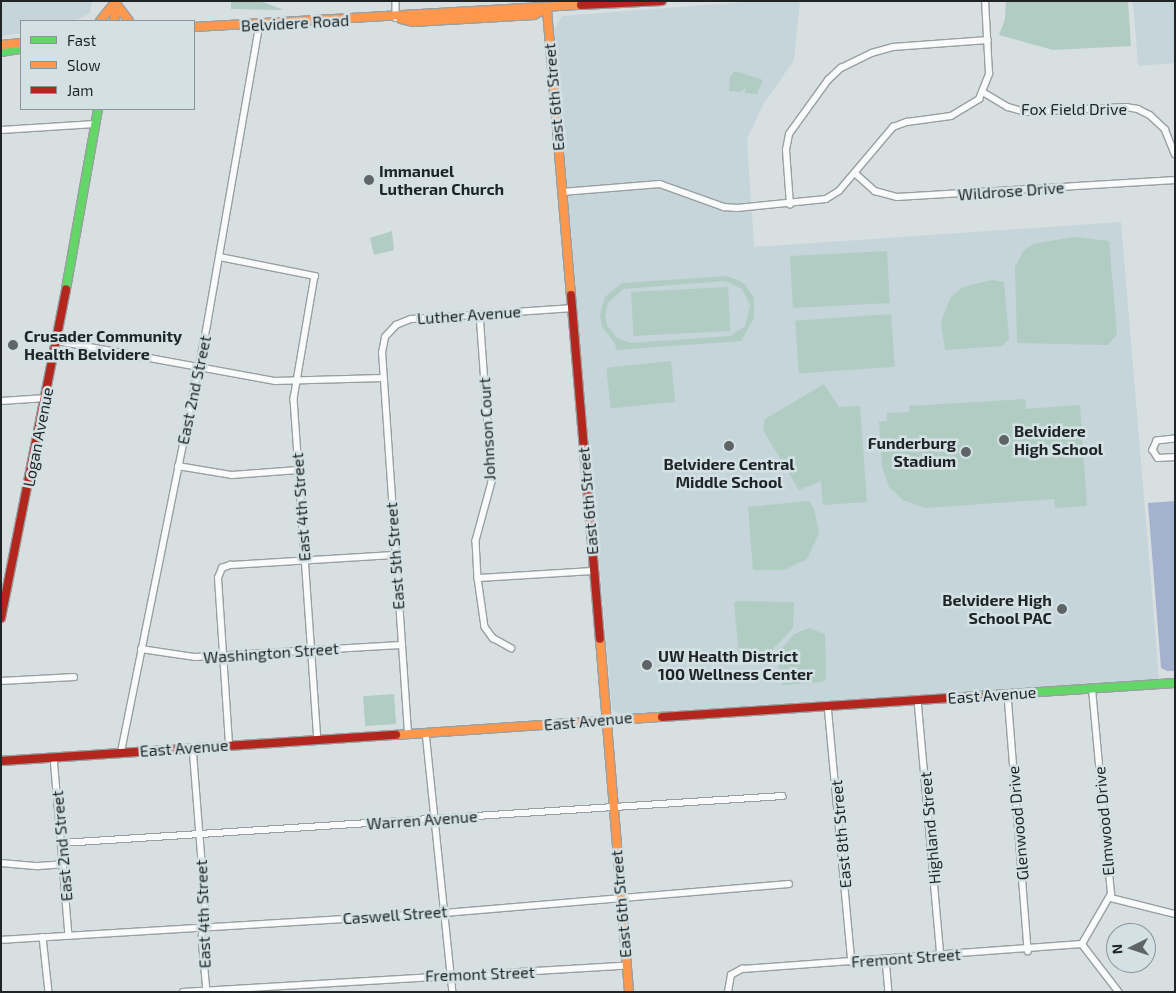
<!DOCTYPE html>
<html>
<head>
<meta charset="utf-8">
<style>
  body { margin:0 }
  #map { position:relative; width:1176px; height:993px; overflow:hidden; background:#d7dfe1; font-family:"Exo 2",sans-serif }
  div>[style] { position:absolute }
  .built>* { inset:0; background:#c5d5da }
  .green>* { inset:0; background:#b1ccc2; transform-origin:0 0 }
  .water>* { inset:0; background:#a5b2cf }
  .roads { filter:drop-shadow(1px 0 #999fa1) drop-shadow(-1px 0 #999fa1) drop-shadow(0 1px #999fa1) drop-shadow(0 -1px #999fa1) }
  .street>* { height:5.5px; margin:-2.75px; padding:0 2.75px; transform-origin:2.75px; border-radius:2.75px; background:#f9fafa }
  .fast>* { height:8px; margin:-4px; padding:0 4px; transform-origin:4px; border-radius:4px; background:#63d668 }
  .slow>* { height:8px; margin:-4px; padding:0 4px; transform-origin:4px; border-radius:4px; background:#ff974d }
  .jam>* { height:8px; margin:-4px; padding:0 4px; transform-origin:4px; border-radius:4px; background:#b3261e }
  .dots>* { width:14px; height:14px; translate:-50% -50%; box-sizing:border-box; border:2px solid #d3e1e5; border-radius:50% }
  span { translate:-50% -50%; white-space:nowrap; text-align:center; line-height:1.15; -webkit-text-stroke:5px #d3e1e5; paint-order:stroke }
  .street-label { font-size:16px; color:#1f2426 }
  .poi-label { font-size:16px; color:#1f2426; font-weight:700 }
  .left { translate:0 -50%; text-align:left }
  .right { translate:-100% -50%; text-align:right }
  .frame { position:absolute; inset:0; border:2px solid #1f2426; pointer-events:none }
  .legend { position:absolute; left:20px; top:20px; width:175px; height:90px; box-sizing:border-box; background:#d3e1e5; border:1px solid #8b9599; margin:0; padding:6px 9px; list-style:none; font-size:15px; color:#1f2426 }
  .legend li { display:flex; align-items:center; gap:10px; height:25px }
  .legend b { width:25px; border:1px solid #8b9599 }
  .north { position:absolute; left:1106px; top:923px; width:50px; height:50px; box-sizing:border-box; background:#d3e1e5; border:1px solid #8b9599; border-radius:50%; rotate:266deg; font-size:14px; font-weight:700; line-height:20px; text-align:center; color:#1f2426 }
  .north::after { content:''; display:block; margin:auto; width:18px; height:22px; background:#5f6567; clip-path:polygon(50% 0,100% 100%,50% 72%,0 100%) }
</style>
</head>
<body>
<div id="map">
  <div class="built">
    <div style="clip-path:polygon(1px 1px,92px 1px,90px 13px,74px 21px,21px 21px,21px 33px,1px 36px)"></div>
    <div style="clip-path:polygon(758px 1px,800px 1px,794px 60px,763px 105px,747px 139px,754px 247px,1121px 222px,1159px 679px,620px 714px,612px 710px,554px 30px,562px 16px)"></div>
    <div style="clip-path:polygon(1133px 1px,1175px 1px,1175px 63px,1138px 66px)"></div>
  </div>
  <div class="green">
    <div style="clip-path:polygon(231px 1px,260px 1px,284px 10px,231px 9px)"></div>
    <div style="clip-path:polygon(1006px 1px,1128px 1px,1131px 46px,1053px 50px,999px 35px,1005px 19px)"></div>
    <div style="clip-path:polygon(735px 71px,763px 80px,757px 94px,745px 93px,745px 88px,740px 92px,729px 91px,730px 77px)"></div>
    <div style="clip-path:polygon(392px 231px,394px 250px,374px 255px,370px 238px)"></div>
    <div style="clip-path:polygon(1076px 237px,1109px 241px,1117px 334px,1108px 345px,1017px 343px,1015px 267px,1024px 250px,1036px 243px)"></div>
    <div style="left:887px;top:251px;width:52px;height:97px;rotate:87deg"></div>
    <div style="clip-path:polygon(evenodd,727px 276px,744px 283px,754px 298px,754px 318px,741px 341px,616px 350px,615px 343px,602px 327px,600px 315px,605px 297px,622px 283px,727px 276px,725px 281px,742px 289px,750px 305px,745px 326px,730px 336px,631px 343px,617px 338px,607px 325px,605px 314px,608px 303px,623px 289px,725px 281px)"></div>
    <div style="clip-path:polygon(992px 280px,1004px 282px,1009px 339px,1002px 346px,945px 350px,941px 321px,951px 297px,963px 287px)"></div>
    <div style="left:728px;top:287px;width:44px;height:97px;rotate:87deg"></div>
    <div style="left:891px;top:314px;width:53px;height:96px;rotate:86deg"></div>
    <div style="left:671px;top:361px;width:41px;height:65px;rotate:84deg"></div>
    <div style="clip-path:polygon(824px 384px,839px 407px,860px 406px,867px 502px,823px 505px,821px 481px,799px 490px,763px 430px,765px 419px)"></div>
    <div style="clip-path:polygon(1025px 399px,1026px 409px,1080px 405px,1087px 506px,1055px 508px,1054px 499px,925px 508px,903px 500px,889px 487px,882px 467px,879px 422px,887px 421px,887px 413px,909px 412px,909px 406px)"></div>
    <div style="clip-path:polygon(809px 501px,814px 509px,819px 533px,807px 559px,784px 570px,753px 570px,748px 507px)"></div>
    <div style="clip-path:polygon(738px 601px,794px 602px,793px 628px,769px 653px,758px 656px,739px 655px,734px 603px)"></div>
    <div style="clip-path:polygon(809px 628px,825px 634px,826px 679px,822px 682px,782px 685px,778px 663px,780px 651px,794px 634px)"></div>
    <div style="left:394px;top:694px;width:30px;height:31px;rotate:86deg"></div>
  </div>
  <div class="water">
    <div style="clip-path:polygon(1175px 501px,1175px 671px,1167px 671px,1161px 668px,1148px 503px)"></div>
  </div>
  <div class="roads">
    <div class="street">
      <div style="left:396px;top:1px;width:17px;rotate:90deg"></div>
      <div style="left:983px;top:92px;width:29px;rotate:31deg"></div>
      <div style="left:1008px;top:107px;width:18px;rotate:16deg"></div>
      <div style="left:1025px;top:112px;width:101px;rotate:-2.8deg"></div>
      <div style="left:1126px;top:107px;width:12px;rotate:9deg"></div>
      <div style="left:1138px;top:109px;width:13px;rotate:27deg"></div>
      <div style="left:1150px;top:115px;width:21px;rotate:43deg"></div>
      <div style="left:1165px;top:129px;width:27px;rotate:68deg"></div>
      <div style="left:1px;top:130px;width:94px;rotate:-3.7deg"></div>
      <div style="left:855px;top:173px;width:27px;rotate:42deg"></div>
      <div style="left:875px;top:191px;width:23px;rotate:15deg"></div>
      <div style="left:897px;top:197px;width:279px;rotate:-3.5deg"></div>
      <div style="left:562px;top:192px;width:98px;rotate:-4.7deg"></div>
      <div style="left:660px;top:184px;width:68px;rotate:19.8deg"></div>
      <div style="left:724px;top:207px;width:13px;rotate:4deg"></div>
      <div style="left:737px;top:208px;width:89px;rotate:-5.8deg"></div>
      <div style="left:826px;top:199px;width:15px;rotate:-32deg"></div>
      <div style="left:839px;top:191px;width:84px;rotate:-49.8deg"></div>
      <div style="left:893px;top:127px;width:15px;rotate:-20deg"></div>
      <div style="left:907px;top:122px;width:44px;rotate:-7.8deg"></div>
      <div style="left:951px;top:116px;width:33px;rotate:-31deg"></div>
      <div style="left:979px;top:99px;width:27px;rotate:-68deg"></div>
      <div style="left:989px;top:74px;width:73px;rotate:-93.1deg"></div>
      <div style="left:790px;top:205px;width:55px;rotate:-94.2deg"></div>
      <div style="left:786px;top:150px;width:16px;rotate:-79deg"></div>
      <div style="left:789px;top:134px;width:67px;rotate:-54.2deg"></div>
      <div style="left:828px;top:80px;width:18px;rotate:-43deg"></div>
      <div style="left:841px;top:68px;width:34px;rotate:-26deg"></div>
      <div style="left:872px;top:53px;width:22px;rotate:-16deg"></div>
      <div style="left:893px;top:47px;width:95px;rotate:-4.2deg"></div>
      <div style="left:220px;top:257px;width:97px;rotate:11.3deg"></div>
      <div style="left:315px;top:276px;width:125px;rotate:99.7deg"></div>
      <div style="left:294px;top:399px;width:341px;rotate:86deg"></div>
      <div style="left:480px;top:314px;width:168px;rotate:85.9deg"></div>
      <div style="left:492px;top:482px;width:61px;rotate:105.2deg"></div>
      <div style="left:476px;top:541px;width:37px;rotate:87deg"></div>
      <div style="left:478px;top:578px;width:49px;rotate:81.9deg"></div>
      <div style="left:485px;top:627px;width:14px;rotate:54deg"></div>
      <div style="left:493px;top:638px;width:21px;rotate:29deg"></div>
      <div style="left:57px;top:341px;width:222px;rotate:10.4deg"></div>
      <div style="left:275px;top:381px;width:108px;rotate:-1.6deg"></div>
      <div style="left:1px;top:401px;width:45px;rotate:-3.8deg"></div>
      <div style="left:1175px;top:439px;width:18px;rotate:174deg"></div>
      <div style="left:1157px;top:441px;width:10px;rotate:114deg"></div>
      <div style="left:1153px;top:450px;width:9px;rotate:58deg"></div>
      <div style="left:1158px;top:458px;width:17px;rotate:-3deg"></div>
      <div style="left:178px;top:466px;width:55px;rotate:9.5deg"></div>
      <div style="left:232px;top:475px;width:66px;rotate:-4.3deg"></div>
      <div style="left:478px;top:578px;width:116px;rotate:-3.5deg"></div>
      <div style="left:141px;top:649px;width:55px;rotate:8.4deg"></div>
      <div style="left:195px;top:657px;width:206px;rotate:-3.3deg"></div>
      <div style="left:1px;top:681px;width:73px;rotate:-3.1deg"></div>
      <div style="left:1008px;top:695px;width:257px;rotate:85.5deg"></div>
      <div style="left:918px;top:700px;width:257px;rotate:84.9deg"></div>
      <div style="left:828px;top:705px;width:258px;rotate:84.7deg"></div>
      <div style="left:426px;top:732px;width:261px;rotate:84.1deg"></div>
      <div style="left:408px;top:733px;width:381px;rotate:-93.9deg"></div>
      <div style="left:382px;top:353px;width:16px;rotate:-79deg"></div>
      <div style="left:385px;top:337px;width:16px;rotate:-47deg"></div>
      <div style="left:396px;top:325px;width:16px;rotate:-22deg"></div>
      <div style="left:411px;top:319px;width:160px;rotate:-3.9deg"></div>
      <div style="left:229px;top:744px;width:166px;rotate:-93.8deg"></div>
      <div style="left:218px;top:578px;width:11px;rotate:-68deg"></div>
      <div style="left:222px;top:568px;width:9px;rotate:-21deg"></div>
      <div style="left:230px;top:565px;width:165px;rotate:-3.5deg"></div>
      <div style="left:193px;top:747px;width:167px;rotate:85.5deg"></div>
      <div style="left:206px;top:913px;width:25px;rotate:99deg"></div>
      <div style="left:202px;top:938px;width:54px;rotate:84.7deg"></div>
      <div style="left:121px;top:752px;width:436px;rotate:-78.6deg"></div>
      <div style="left:207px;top:325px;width:303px;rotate:-80.1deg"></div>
      <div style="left:54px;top:757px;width:179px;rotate:85.2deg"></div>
      <div style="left:62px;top:843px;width:722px;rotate:-3.73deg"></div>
      <div style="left:1px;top:863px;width:37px;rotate:5deg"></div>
      <div style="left:38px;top:866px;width:26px;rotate:-4deg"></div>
      <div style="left:1111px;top:898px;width:66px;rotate:14deg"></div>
      <div style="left:43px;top:937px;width:55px;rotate:83.8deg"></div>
      <div style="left:1px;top:940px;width:444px;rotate:-3.5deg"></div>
      <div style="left:444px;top:913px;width:346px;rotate:-4.8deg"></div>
      <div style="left:1082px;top:944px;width:58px;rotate:-59.9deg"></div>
      <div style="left:1111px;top:894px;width:206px;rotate:-95.3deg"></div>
      <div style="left:1082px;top:944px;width:61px;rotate:52.4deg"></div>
      <div style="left:886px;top:959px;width:33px;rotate:85deg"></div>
      <div style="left:183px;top:992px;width:445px;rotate:-3.4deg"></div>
      <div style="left:728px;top:992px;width:17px;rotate:-80deg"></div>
      <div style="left:731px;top:975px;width:13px;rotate:-29deg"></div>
      <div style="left:742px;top:969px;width:341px;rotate:-4.2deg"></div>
    </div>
    <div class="fast">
      <div style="left:1px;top:52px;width:20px;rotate:-9deg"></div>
      <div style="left:66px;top:289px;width:183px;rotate:-79.9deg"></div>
      <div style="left:979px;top:696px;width:196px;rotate:-3.8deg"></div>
    </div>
    <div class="slow">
      <div style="left:117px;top:5px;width:20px;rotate:53deg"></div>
      <div style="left:547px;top:10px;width:286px;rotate:85.2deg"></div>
      <div style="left:401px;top:19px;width:12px;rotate:14deg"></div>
      <div style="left:413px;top:22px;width:121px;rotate:-3.3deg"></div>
      <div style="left:534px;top:15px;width:11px;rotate:-27deg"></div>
      <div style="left:100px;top:21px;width:26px;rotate:-51deg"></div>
      <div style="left:114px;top:21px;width:20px;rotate:-81deg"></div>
      <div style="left:194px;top:27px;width:388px;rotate:-3.3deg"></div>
      <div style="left:1px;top:45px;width:20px;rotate:-6deg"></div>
      <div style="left:600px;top:639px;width:354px;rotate:85.3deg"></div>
      <div style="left:396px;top:735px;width:267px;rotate:-3.9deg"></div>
    </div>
    <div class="jam">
      <div style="left:581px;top:5px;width:81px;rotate:-2.8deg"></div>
      <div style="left:571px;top:295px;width:345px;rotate:85.2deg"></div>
      <div style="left:1px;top:618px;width:335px;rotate:-78.8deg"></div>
      <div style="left:662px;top:717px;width:318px;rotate:-3.8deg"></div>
      <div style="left:1px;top:761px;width:396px;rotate:-3.8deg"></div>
    </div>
  </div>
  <div class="dots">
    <div style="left:369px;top:180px;background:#5f6567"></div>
    <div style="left:13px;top:345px;background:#5f6567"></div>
    <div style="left:1004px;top:440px;background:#5f6567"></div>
    <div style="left:729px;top:446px;background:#5f6567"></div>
    <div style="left:966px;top:452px;background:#5f6567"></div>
    <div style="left:1062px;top:609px;background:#5f6567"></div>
    <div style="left:647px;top:665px;background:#5f6567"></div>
  </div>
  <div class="street-label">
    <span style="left:295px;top:23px;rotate:-3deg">Belvidere Road</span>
    <span style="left:554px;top:97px;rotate:-95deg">East 6th Street</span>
    <span style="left:1074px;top:109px">Fox Field Drive</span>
    <span style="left:1011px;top:191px;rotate:-4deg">Wildrose Drive</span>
    <span style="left:469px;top:315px;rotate:-4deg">Luther Avenue</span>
    <span style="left:194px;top:390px;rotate:-78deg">East 2nd Street</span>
    <span style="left:487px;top:429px;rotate:-93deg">Johnson Court</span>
    <span style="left:38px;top:437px;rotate:-79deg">Logan Avenue</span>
    <span style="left:588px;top:501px;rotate:-95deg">East 6th Street</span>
    <span style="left:301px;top:507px;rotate:-94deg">East 4th Street</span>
    <span style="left:395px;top:556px;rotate:-94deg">East 5th Street</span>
    <span style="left:271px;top:653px;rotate:-4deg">Washington Street</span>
    <span style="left:992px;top:695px;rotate:-4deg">East Avenue</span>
    <span style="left:588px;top:721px;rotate:-5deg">East Avenue</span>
    <span style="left:184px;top:748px;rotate:-4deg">East Avenue</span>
    <span style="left:422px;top:820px;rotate:-4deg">Warren Avenue</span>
    <span style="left:1104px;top:821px;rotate:-95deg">Elmwood Drive</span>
    <span style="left:1018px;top:823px;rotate:-95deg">Glenwood Drive</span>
    <span style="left:930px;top:828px;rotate:-95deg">Highland Street</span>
    <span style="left:841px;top:834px;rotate:-95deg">East 8th Street</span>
    <span style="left:62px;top:846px;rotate:-95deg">East 2nd Street</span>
    <span style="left:621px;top:904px;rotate:-95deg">East 6th Street</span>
    <span style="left:203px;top:914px;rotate:-92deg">East 4th Street</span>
    <span style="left:395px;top:915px;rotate:-4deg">Caswell Street</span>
    <span style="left:906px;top:958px;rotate:-4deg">Fremont Street</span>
    <span style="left:480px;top:974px;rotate:-2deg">Fremont Street</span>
  </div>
  <div class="poi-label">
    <span class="left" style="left:379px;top:180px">Immanuel<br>Lutheran Church</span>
    <span class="left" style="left:24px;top:345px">Crusader Community<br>Health Belvidere</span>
    <span class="left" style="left:1014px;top:440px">Belvidere<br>High School</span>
    <span class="right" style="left:956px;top:452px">Funderburg<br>Stadium</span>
    <span style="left:729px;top:473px">Belvidere Central<br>Middle School</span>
    <span class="right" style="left:1052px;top:609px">Belvidere High<br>School PAC</span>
    <span class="left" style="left:658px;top:665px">UW Health District<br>100 Wellness Center</span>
  </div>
  <div class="frame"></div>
  <ul class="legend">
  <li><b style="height:6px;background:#63d668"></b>Fast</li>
  <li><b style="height:6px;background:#ff974d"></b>Slow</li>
  <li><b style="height:6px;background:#b3261e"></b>Jam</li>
  </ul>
  <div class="north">N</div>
</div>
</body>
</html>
